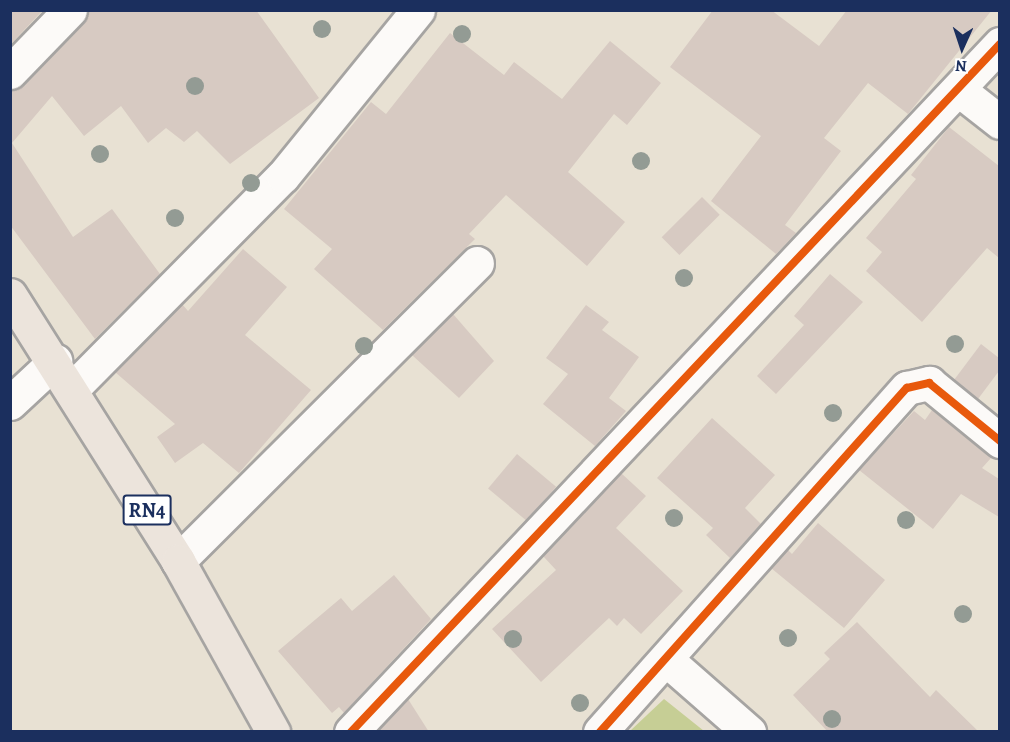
<!DOCTYPE html>
<html>
<head>
<meta charset="utf-8">
<style>
  body { margin:0 }
  #map { position:relative; width:1010px; height:742px; overflow:hidden; background:#e8e1d3; font-family:Alegreya,serif }
  div>[style] { position:absolute }
  .green>* { inset:0; background:#c6ce95 }
  .building>* { inset:0; background:#d7cac2; transform-origin:0 0 }
  .roads { filter:drop-shadow(2px 0 #a6a4a2) drop-shadow(-2px 0 #a6a4a2) drop-shadow(0 2px #a6a4a2) drop-shadow(0 -2px #a6a4a2) }
  .minor>* { height:33px; margin:-16.5px; padding:0 16.5px; transform-origin:16.5px; border-radius:16.5px; background:#fcfaf8 }
  .highway>* { height:33px; margin:-16.5px; padding:0 16.5px; transform-origin:16.5px; border-radius:16.5px; background:#ece4dc }
  .cycleway>* { height:8px; margin:-4px; padding:0 4px; transform-origin:4px; border-radius:4px; background:#e8590c }
  .trees>* { width:18px; height:18px; margin:-9px; border-radius:50%; background:#939b94 }
  span { translate:-50% -50%; white-space:nowrap; text-align:center; line-height:1.15; -webkit-text-stroke:5px #fff; paint-order:stroke }
  .shield-label span { padding:2px 4px; background:#fff; border:2px solid; border-radius:4px; -webkit-text-stroke-width:0 }
  .shield-label { font-size:20px; color:#1b2f5e; font-weight:700 }
  .frame { position:absolute; inset:0; border:12px solid #1b2f5e; pointer-events:none }
  .north { position:absolute; left:932px; top:18px; width:60px; height:60px; -webkit-text-stroke:4px #fff; paint-order:stroke; rotate:183deg; font-size:16px; font-weight:700; line-height:24px; text-align:center; color:#1b2f5e }
  .north::after { content:''; display:block; margin:auto; width:21px; height:27px; background:#1b2f5e; clip-path:polygon(50% 0,100% 100%,50% 72%,0 100%) }
</style>
</head>
<body>
<div id="map">
  <div class="green">
    <div style="clip-path:polygon(664px 699px,704px 731px,630px 731px)"></div>
  </div>
  <div class="building">
    <div style="clip-path:polygon(10px 10px,43px 10px,10px 45px)"></div>
    <div style="clip-path:polygon(88px 10px,256px 10px,319px 98px,230px 164px,197px 131px,184px 142px,166px 128px,148px 143px,121px 106px,84px 136px,52px 96px,12px 143px,73px 237px,112px 209px,160px 274px,95px 339px,10px 225px,10px 90px,23px 85px,83px 23px)"></div>
    <div style="clip-path:polygon(713px 10px,771px 10px,819px 46px,847px 10px,992px 10px,908px 114px,868px 83px,824px 138px,841px 151px,785px 225px,796px 233px,776px 254px,711px 201px,761px 136px,670px 67px)"></div>
    <div style="clip-path:polygon(450px 33px,504px 75px,514px 62px,562px 99px,610px 41px,661px 83px,627px 125px,614px 114px,568px 172px,625px 222px,587px 266px,506px 195px,469px 234px,475px 239px,383px 330px,314px 269px,332px 249px,284px 209px,371px 102px,386px 114px)"></div>
    <div style="clip-path:polygon(949px 127px,999px 166px,999px 258px,987px 248px,922px 322px,866px 271px,882px 252px,866px 238px,916px 179px,911px 175px)"></div>
    <div style="left:702px;top:197px;width:25px;height:57px;rotate:45deg"></div>
    <div style="clip-path:polygon(243px 249px,287px 287px,245px 335px,311px 390px,239px 473px,203px 443px,175px 463px,157px 437px,175px 424px,115px 372px,182px 304px,188px 311px)"></div>
    <div style="clip-path:polygon(830px 274px,863px 302px,776px 394px,757px 376px,804px 325px,794px 316px)"></div>
    <div style="clip-path:polygon(586px 305px,609px 322px,602px 330px,639px 357px,609px 398px,626px 411px,595px 446px,543px 404px,568px 374px,546px 358px)"></div>
    <div style="clip-path:polygon(453px 314px,494px 361px,459px 398px,412px 355px)"></div>
    <div style="clip-path:polygon(981px 344px,999px 358px,999px 371px,978px 399px,954px 380px)"></div>
    <div style="clip-path:polygon(932px 410px,991px 458px,982px 468px,999px 479px,999px 517px,961px 494px,933px 529px,859px 470px,914px 411px,925px 420px)"></div>
    <div style="clip-path:polygon(712px 418px,775px 475px,745px 508px,761px 524px,730px 558px,706px 535px,713px 528px,657px 478px)"></div>
    <div style="left:517px;top:454px;width:51px;height:45px;rotate:40deg"></div>
    <div style="clip-path:polygon(621px 473px,646px 496px,616px 528px,683px 591px,641px 634px,624px 618px,617px 626px,609px 618px,541px 682px,492px 629px,556px 570px,543px 556px)"></div>
    <div style="clip-path:polygon(818px 523px,885px 580px,844px 628px,771px 568px,788px 550px,792px 554px)"></div>
    <div style="clip-path:polygon(394px 575px,431px 619px,344px 713px,339px 707px,332px 713px,278px 651px,341px 598px,352px 611px)"></div>
    <div style="clip-path:polygon(857px 622px,930px 697px,936px 690px,979px 732px,828px 732px,793px 695px,830px 659px,824px 653px)"></div>
    <div style="clip-path:polygon(408px 699px,429px 732px,377px 732px)"></div>
  </div>
  <div class="roads">
    <div class="minor">
      <div style="left:10px;top:72px;width:86px;rotate:-45.9deg"></div>
      <div style="left:959px;top:90px;width:52px;rotate:38deg"></div>
      <div style="left:73px;top:388px;width:298px;rotate:-45.3deg"></div>
      <div style="left:283px;top:176px;width:214px;rotate:-50.9deg"></div>
      <div style="left:10px;top:403px;width:62px;rotate:-43deg"></div>
      <div style="left:178px;top:561px;width:422px;rotate:-44.9deg"></div>
      <div style="left:668px;top:661px;width:108px;rotate:41.2deg"></div>
      <div style="left:351px;top:732px;width:946px;rotate:-46.67deg"></div>
      <div style="left:600px;top:732px;width:461px;rotate:-48.3deg"></div>
      <div style="left:907px;top:388px;width:23px;rotate:-13deg"></div>
      <div style="left:929px;top:383px;width:92px;rotate:39.2deg"></div>
    </div>
    <div class="highway">
      <div style="left:10px;top:295px;width:315px;rotate:57.7deg"></div>
      <div style="left:178px;top:561px;width:196px;rotate:60.9deg"></div>
    </div>
  </div>
  <div class="cycleway">
    <div style="left:351px;top:732px;width:946px;rotate:-46.67deg"></div>
    <div style="left:600px;top:732px;width:461px;rotate:-48.3deg"></div>
    <div style="left:907px;top:388px;width:23px;rotate:-13deg"></div>
    <div style="left:929px;top:383px;width:92px;rotate:39.2deg"></div>
  </div>
  <div class="trees">
    <div style="left:322px;top:29px"></div>
    <div style="left:462px;top:34px"></div>
    <div style="left:195px;top:86px"></div>
    <div style="left:100px;top:154px"></div>
    <div style="left:641px;top:161px"></div>
    <div style="left:251px;top:183px"></div>
    <div style="left:175px;top:218px"></div>
    <div style="left:684px;top:278px"></div>
    <div style="left:955px;top:344px"></div>
    <div style="left:364px;top:346px"></div>
    <div style="left:833px;top:413px"></div>
    <div style="left:674px;top:518px"></div>
    <div style="left:906px;top:520px"></div>
    <div style="left:963px;top:614px"></div>
    <div style="left:788px;top:638px"></div>
    <div style="left:513px;top:639px"></div>
    <div style="left:580px;top:703px"></div>
    <div style="left:832px;top:719px"></div>
  </div>
  <div class="shield-label">
    <span style="left:147px;top:510px">RN4</span>
  </div>
  <div class="frame"></div>
  <div class="north">N</div>
</div>
</body>
</html>
